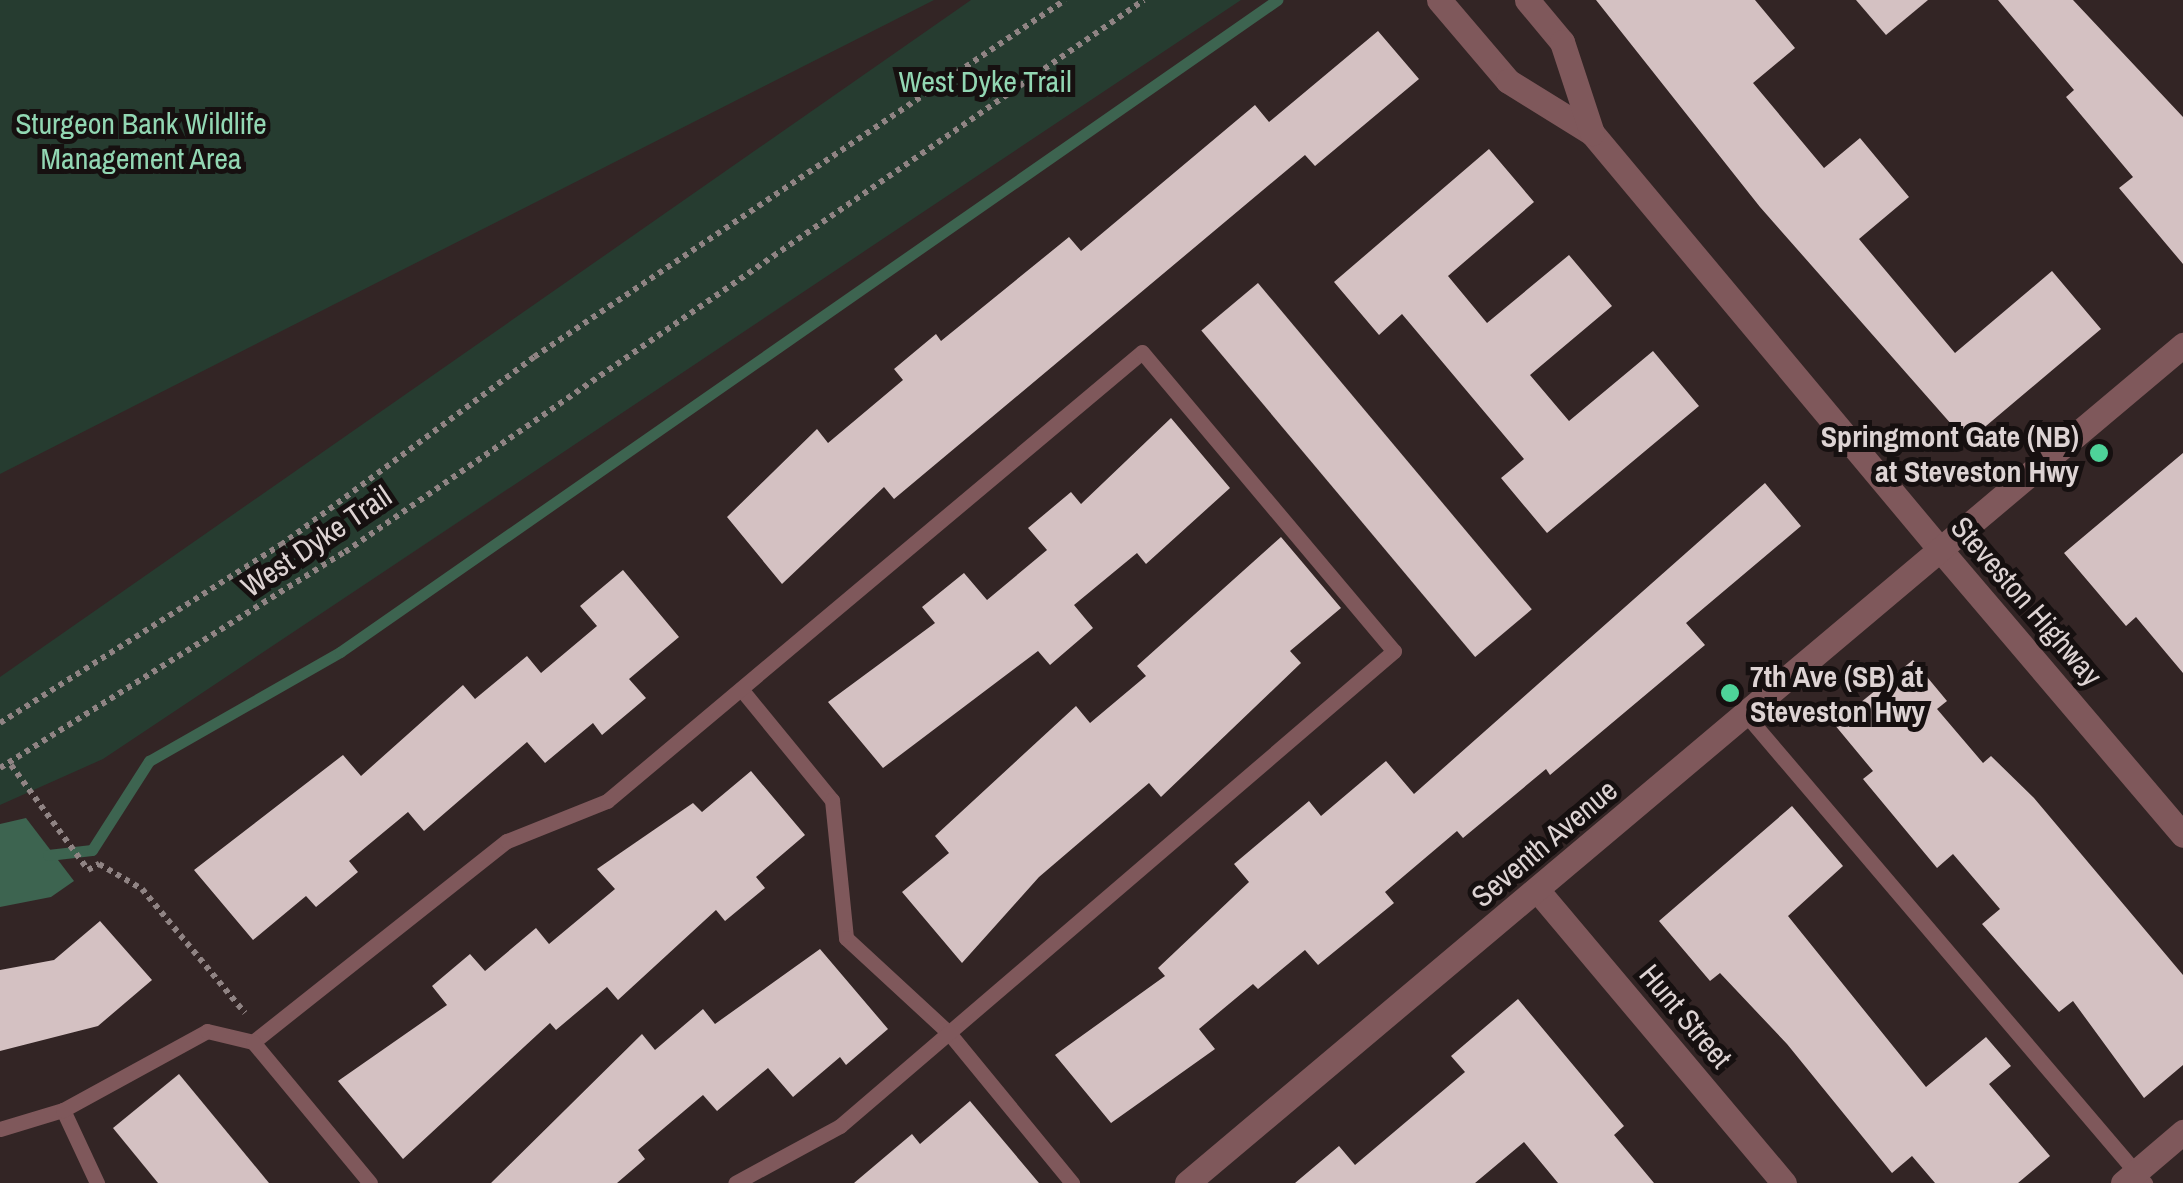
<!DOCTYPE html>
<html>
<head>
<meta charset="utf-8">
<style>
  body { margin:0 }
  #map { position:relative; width:2183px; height:1183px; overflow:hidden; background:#332525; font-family:"Archivo Narrow",sans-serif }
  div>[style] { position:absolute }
  .green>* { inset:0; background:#263c30 }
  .water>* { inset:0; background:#3d6450 }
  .stream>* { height:11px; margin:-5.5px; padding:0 5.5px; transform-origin:5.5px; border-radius:5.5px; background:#3d6450 }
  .building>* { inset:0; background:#d4c1c2; transform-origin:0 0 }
  .path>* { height:6px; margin-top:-3px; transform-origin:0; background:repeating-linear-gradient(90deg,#908484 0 5px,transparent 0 10px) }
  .service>* { height:15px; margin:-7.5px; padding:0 7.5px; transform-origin:7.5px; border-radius:7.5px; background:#7f585b }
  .minor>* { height:25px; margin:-12.5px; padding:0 12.5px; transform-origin:12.5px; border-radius:12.5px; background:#7f585b }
  .tertiary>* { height:25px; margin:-12.5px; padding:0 12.5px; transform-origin:12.5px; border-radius:12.5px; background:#7f585b }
  .dots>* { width:28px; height:28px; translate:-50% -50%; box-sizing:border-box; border:5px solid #161010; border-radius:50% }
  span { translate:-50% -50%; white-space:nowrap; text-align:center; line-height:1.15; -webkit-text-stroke:10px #161010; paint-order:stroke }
  .park-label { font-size:30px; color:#92d7b3 }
  .poi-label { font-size:30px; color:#ddd3d3; font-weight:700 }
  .right { translate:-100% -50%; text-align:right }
  .left { translate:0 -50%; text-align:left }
  .street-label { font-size:30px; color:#ddd3d3 }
</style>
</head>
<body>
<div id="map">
  <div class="green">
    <div style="clip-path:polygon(0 0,934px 0,0 474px)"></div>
    <div style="clip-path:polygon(971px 0,1241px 0,103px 759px,0 805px,0 677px)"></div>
  </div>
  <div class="water">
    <div style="clip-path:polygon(26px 818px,74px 881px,51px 897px,0 907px,0 824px)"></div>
  </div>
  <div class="stream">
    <div style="left:48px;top:855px;width:44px;rotate:-6.5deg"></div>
    <div style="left:92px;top:850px;width:106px;rotate:-57.4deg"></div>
    <div style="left:149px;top:761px;width:220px;rotate:-29.7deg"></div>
    <div style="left:340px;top:652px;width:1142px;rotate:-34.83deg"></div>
  </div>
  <div class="building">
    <div style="clip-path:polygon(1596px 0,1755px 0,1795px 48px,1753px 83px,1824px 168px,1860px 138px,1909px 197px,1859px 239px,1955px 353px,2052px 271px,2101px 329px,1967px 442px,1760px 207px)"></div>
    <div style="clip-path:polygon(1856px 0,1928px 0,1886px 35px)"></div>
    <div style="clip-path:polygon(1998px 0,2073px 0,2183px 117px,2183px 264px,2119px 188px,2133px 177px,2066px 97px,2074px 90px)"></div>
    <div style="clip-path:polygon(1378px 31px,1419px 79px,1315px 166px,1305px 155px,894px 499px,884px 487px,782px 584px,727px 517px,817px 429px,828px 443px,903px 380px,894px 369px,936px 334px,941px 341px,1069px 237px,1081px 251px,1255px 105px,1269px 122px)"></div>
    <div style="clip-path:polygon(1489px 149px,1534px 202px,1448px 276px,1487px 323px,1569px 255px,1612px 306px,1530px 375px,1569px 421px,1653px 351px,1699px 406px,1547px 533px,1501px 478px,1524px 459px,1402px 314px,1379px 335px,1334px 282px)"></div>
    <div style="left:1258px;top:283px;width:426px;height:74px;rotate:50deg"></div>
    <div style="clip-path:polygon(1171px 418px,1230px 488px,1146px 564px,1137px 553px,1074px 605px,1093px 628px,1050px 665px,1038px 651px,883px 768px,828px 702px,935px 623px,922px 607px,964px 573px,987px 600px,1047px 550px,1028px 528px,1071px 492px,1081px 504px)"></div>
    <div style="clip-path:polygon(2183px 453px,2183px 673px,2136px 617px,2126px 626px,2064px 553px)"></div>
    <div style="clip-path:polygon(1765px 483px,1801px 526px,1686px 623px,1705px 645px,1550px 775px,1546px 769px,1463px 838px,1457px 831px,1385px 892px,1394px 903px,1318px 965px,1305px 950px,1258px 989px,1253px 984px,1199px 1029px,1215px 1049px,1111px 1123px,1055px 1055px,1165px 976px,1158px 968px,1249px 882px,1234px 864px,1309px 801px,1321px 816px,1386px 761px,1414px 794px)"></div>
    <div style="clip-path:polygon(1281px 537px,1341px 608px,1290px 651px,1301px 663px,1161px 797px,1149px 783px,1039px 877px,962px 963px,902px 892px,949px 853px,935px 836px,1076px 706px,1090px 723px,1146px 676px,1137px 666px)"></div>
    <div style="clip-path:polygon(623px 570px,679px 637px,629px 679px,646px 698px,602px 735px,593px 723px,545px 763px,527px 742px,424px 831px,408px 812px,349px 861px,358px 872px,316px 907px,306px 896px,253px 940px,194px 870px,343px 755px,361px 776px,463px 685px,475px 699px,527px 656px,541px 673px,597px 626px,580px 606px)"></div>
    <div style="clip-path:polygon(1913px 660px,1947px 701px,1937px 709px,1983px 763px,1991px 756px,2034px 798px,2183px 975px,2183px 1065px,2144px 1098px,2073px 1001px,2059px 1012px,1982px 924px,2000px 909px,1953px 854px,1937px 868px,1863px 779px,1873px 771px,1834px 724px)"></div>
    <div style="clip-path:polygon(751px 771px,805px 835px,756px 877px,765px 888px,725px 921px,716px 910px,618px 1000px,607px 987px,556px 1030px,550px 1023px,403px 1159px,338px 1081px,447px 1005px,432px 986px,470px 954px,485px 971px,536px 928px,549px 944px,615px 889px,597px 869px,693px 803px,702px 812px)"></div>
    <div style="clip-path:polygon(1792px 806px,1843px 866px,1788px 916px,1926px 1087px,1986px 1037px,2011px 1066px,1989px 1084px,2050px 1156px,2018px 1183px,1935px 1183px,1912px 1156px,1892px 1173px,1787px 1044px,1720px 973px,1710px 981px,1659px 921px)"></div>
    <div style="clip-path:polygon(100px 921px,152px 980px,98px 1026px,0 1051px,0 970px,54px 960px)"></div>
    <div style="clip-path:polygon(820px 949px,888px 1029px,846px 1065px,840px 1057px,793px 1097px,768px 1068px,717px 1111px,703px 1095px,638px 1150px,645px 1159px,617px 1183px,491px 1183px,642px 1034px,655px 1050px,703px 1009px,715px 1024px)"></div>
    <div style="clip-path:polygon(1518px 999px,1624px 1126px,1614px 1135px,1654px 1183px,1558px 1183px,1524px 1142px,1475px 1183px,1295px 1183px,1339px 1146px,1355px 1165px,1465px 1072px,1451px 1056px)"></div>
    <div style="clip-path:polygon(179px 1074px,269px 1183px,158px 1183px,113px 1128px)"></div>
    <div style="clip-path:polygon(970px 1101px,1039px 1183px,854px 1183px,912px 1134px,920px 1144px)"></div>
  </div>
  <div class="path">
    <div style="left:0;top:723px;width:333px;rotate:-32.4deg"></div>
    <div style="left:281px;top:545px;width:315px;rotate:-36.6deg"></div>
    <div style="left:534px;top:357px;width:640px;rotate:-33.91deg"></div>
    <div style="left:11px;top:765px;width:130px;rotate:53.7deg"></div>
    <div style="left:88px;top:870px;width:13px;rotate:-29deg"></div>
    <div style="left:99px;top:864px;width:50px;rotate:30.2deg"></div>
    <div style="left:142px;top:889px;width:161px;rotate:50.3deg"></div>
    <div style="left:0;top:768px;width:407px;rotate:-32.1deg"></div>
    <div style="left:345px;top:552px;width:971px;rotate:-34.64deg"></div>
  </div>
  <div class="service">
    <div style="left:741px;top:689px;width:144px;rotate:50.7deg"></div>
    <div style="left:832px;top:800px;width:139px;rotate:84.2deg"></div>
    <div style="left:846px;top:938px;width:140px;rotate:42.7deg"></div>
    <div style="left:949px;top:1033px;width:194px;rotate:50.6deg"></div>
    <div style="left:1747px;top:716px;width:614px;rotate:49.56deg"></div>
    <div style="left:253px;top:1042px;width:324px;rotate:-38.4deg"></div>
    <div style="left:507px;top:841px;width:108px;rotate:-21.8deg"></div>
    <div style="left:607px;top:801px;width:698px;rotate:-40.01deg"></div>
    <div style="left:1142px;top:352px;width:391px;rotate:49.9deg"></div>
    <div style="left:1394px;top:651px;width:730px;rotate:139.39deg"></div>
    <div style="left:840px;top:1126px;width:119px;rotate:151.5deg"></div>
    <div style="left:63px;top:1110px;width:81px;rotate:65deg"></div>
    <div style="left:0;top:1129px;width:66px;rotate:-16.8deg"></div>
    <div style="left:63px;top:1110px;width:164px;rotate:-28.7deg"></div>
    <div style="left:207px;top:1031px;width:47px;rotate:13.4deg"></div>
    <div style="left:253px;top:1042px;width:183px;rotate:50.3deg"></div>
  </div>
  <div class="minor">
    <div style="left:1439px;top:0;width:106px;rotate:49.6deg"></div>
    <div style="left:1508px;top:81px;width:99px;rotate:31.8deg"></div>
    <div style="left:1592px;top:133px;width:547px;rotate:50.11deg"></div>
    <div style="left:1527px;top:0;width:55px;rotate:50.2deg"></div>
    <div style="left:1562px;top:42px;width:96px;rotate:71.8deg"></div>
    <div style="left:1538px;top:891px;width:382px;rotate:49.9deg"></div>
    <div style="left:2123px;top:1183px;width:79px;rotate:-40.4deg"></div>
  </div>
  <div class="tertiary">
    <div style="left:1943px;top:553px;width:370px;rotate:49.6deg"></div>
    <div style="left:1187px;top:1183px;width:1302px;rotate:-40.08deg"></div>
  </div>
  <div class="dots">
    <div style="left:2099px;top:453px;background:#4ed399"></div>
    <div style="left:1730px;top:693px;background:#4ed399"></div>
  </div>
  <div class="park-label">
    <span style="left:985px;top:81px">West Dyke Trail</span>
    <span style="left:141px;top:140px">Sturgeon Bank Wildlife<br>Management Area</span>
  </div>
  <div class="poi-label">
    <span class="right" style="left:2079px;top:453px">Springmont Gate (NB)<br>at Steveston Hwy</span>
    <span class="left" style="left:1750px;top:693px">7th Ave (SB) at<br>Steveston Hwy</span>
  </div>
  <div class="street-label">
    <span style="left:316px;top:541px;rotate:-34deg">West Dyke Trail</span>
    <span style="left:2027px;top:601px;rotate:49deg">Steveston Highway</span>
    <span style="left:1544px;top:843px;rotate:-40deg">Seventh Avenue</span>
    <span style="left:1686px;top:1016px;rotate:50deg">Hunt Street</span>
  </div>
</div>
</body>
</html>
